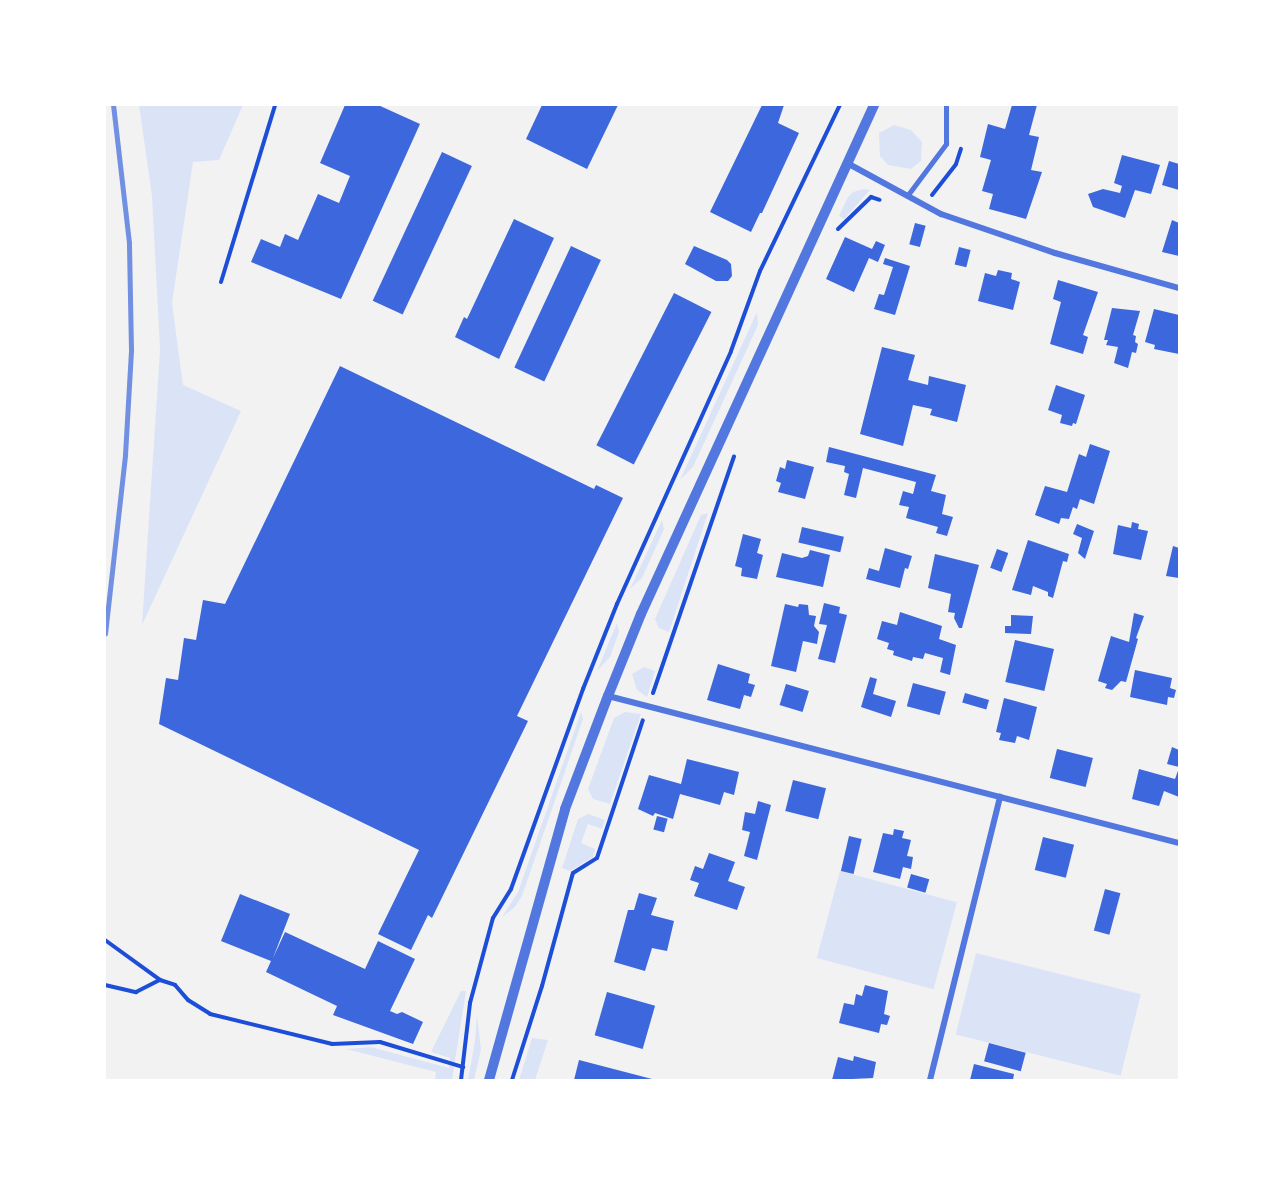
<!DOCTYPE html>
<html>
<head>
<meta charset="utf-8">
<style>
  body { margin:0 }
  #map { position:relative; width:1284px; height:1185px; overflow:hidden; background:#f2f2f2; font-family:Karla,sans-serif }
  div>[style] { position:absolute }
  .green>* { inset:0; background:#dbe4f7; transform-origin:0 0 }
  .building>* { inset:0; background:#3d67dc; transform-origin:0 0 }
  .path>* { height:4px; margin:-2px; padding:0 2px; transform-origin:2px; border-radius:2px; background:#1d4ed8 }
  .service>* { height:4.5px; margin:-2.25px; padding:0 2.25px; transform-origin:2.25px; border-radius:2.25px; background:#5277de }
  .minor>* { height:6px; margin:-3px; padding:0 3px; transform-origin:3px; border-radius:3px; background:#5277de }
  .tertiary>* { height:10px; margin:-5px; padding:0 5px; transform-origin:5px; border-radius:5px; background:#5277de }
  .rail>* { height:4.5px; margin:-2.25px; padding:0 2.25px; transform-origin:2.25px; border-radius:2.25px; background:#7290e2 }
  span { translate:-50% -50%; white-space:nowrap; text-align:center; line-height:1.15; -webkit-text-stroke:5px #fff; paint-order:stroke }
  .frame { position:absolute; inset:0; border:106px solid #fff; pointer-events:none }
</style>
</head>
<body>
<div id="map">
  <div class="green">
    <div style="clip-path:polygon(139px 105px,243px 105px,219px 160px,193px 162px,172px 303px,183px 385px,241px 411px,142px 625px,160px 350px,152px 196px)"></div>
    <div style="clip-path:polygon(894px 125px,911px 130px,922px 142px,921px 161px,911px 169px,888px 165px,880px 156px,879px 133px)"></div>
    <div style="clip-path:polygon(864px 189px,870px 190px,844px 219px,839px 216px,848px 197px,853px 192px)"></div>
    <div style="clip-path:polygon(757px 312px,758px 325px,693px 467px,680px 480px)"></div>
    <div style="clip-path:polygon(708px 513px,669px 632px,659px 628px,655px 619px,701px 515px)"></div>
    <div style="clip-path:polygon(662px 520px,664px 529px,642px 578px,630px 589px)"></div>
    <div style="clip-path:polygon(617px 623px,619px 632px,610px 657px,597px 671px)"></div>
    <div style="clip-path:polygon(644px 667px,655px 671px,647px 697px,637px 690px,632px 674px)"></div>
    <div style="clip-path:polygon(581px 712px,583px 719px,522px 896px,515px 907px,502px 917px,518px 892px)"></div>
    <div style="clip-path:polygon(625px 712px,641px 714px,610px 804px,593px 799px,588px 789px,614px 718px)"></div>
    <div style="clip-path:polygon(588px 814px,605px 820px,602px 829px,588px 824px,581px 843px,595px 849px,593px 857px,570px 871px,562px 868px,578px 819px)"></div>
    <div style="left:840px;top:871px;width:121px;height:90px;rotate:15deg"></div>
    <div style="left:976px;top:953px;width:170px;height:84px;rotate:14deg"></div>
    <div style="clip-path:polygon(461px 991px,466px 991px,452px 1080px,435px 1080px,436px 1072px,346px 1049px,371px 1047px,449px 1068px,450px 1058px,431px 1052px)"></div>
    <div style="clip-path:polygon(477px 1015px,481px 1050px,474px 1080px,468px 1080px,475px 1041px)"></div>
    <div style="clip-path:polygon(532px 1038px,548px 1040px,535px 1080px,519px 1080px)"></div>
  </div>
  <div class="building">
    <div style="clip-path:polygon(345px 105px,378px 105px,420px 124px,341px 299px,251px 262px,261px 239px,280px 247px,285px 234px,298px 240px,318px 194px,339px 203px,350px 176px,320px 163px)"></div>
    <div style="clip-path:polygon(542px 105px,618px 105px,587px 169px,526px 139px)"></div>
    <div style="clip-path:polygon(762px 105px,784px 105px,778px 123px,799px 133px,762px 213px,760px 213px,751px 232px,710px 212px)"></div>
    <div style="clip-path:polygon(1012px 105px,1037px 105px,1029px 135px,1039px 137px,1031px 170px,1042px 172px,1026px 219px,989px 209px,993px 194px,982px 191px,991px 160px,980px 157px,988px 124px,1005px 129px)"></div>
    <div style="left:442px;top:152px;width:33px;height:164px;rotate:25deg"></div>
    <div style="clip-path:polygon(1122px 155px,1160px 165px,1151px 194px,1135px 190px,1125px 218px,1093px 207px,1088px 194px,1103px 189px,1120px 193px,1122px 186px,1114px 183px)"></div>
    <div style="clip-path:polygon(1169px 161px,1179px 164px,1179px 190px,1162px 185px)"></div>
    <div style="clip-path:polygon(514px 219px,554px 238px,499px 359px,455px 337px,464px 317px,467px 319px)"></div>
    <div style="clip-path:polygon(1172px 220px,1179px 223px,1179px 256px,1162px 252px)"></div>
    <div style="left:915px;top:223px;width:11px;height:22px;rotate:15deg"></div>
    <div style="clip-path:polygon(845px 237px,872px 249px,876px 241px,885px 245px,878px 262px,869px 258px,854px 292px,826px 279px)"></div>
    <div style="left:571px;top:246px;width:33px;height:134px;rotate:25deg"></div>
    <div style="clip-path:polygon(694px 246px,727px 260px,731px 264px,732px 276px,728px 281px,716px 281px,685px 264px)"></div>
    <div style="left:959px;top:247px;width:12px;height:18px;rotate:14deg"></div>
    <div style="clip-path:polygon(885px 258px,910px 266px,895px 315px,874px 309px,879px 294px,884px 295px,893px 267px,883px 264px)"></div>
    <div style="clip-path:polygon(998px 270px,1012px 273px,1011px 279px,1020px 282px,1013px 310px,978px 301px,985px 273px,996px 276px)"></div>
    <div style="clip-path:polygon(1058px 280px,1098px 292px,1083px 335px,1088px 337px,1083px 354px,1050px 344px,1061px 302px,1053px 299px)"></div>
    <div style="left:674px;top:293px;width:42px;height:171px;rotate:27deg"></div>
    <div style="clip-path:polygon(1112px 308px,1140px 311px,1133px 335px,1136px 336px,1135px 342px,1138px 344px,1136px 353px,1132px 352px,1128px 368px,1114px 363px,1118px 347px,1106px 345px,1108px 340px,1104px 340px)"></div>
    <div style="clip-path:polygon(1154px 309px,1179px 315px,1179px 354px,1154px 349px,1155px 345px,1145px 342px)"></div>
    <div style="clip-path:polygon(882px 347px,915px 355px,908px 380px,928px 385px,929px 376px,966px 385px,957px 422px,930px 415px,932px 409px,913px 405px,903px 446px,860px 434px)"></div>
    <div style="clip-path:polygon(340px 366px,594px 489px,596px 485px,623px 498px,517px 716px,528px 721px,432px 918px,428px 915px,411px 950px,378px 934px,419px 850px,159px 724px,166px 678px,178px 680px,184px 638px,196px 640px,203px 600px,225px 604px)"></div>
    <div style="clip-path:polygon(1056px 385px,1085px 395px,1076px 424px,1073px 423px,1072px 426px,1060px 423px,1062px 415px,1048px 410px)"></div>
    <div style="clip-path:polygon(1090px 444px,1110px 451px,1094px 504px,1080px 499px,1077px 509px,1073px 507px,1069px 519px,1061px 518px,1059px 524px,1035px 515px,1045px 486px,1067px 492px,1079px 454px,1086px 457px)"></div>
    <div style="clip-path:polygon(829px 447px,936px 475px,931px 491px,946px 495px,942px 514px,953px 517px,947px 536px,936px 533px,938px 527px,906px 518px,909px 507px,899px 505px,903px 491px,913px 494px,916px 482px,863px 468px,856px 498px,844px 495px,849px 474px,844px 472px,845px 466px,826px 462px)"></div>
    <div style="clip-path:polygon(787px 460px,814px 467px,805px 499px,778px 492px,781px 483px,776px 481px,780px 467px,785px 469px)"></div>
    <div style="clip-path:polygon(1132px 522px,1139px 524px,1138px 529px,1148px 531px,1141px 560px,1113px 554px,1118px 525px,1131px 528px)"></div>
    <div style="clip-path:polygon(1077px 524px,1094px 531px,1085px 559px,1078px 553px,1082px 538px,1073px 534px)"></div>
    <div style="left:802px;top:527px;width:43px;height:16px;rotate:13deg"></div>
    <div style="clip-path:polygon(743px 534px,761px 539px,757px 553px,763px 555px,757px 579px,741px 576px,742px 568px,735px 566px)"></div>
    <div style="clip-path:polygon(1028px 540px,1069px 554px,1067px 562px,1063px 561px,1053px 598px,1048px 596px,1048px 592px,1033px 586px,1031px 595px,1012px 590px)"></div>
    <div style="clip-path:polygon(1173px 546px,1179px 548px,1179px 578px,1166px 576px)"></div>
    <div style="clip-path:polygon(885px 548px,912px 556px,908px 569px,905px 568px,900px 588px,866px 579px,869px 568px,879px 571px)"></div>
    <div style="left:997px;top:549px;width:12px;height:20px;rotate:20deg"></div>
    <div style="clip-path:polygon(810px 550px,830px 555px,823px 587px,776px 577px,782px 553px,802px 558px,808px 556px)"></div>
    <div style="clip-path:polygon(935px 554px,979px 565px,962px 628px,959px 628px,954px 618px,955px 613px,948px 612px,951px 594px,928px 588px)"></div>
    <div style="clip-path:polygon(824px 603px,840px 607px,839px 613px,847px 615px,835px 663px,818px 659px,827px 625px,819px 624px)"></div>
    <div style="clip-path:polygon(785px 604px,798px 607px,799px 604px,808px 605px,809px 615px,816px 616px,814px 626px,819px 632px,817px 644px,803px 641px,796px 672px,771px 666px)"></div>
    <div style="clip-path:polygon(900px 612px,942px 626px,939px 639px,956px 645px,950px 675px,940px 672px,943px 658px,925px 653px,923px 659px,913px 657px,912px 661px,893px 655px,894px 651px,887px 649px,889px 643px,877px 639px,882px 621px,897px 625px)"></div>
    <div style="clip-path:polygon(1134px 613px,1144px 616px,1136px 638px,1138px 639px,1126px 682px,1121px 681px,1112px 690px,1105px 688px,1107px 684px,1098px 681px,1111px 636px,1129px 642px)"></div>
    <div style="clip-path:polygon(1011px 615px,1033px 616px,1031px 634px,1005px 633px,1005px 626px,1011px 626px)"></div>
    <div style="left:1015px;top:640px;width:40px;height:43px;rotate:13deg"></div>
    <div style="clip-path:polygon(718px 664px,750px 674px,748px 683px,755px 685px,751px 697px,744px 695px,740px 709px,707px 700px)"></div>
    <div style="clip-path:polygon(1135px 670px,1172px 678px,1170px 688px,1176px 690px,1174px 698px,1168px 697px,1167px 705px,1130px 697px)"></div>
    <div style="clip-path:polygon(870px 677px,877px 679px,873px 694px,896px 701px,891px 717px,861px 707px)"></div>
    <div style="left:913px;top:683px;width:34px;height:24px;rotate:15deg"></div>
    <div style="left:786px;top:684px;width:24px;height:22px;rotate:17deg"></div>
    <div style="left:965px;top:693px;width:25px;height:10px;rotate:16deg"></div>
    <div style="clip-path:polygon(1004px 698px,1037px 707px,1029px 740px,1017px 736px,1015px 743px,999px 740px,1001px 733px,996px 732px)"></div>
    <div style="clip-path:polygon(1172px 747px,1179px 750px,1179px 767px,1167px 764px)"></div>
    <div style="left:1057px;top:749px;width:37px;height:30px;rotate:14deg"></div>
    <div style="clip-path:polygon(687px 759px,739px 772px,734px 795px,724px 792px,720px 805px,680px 794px,673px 819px,655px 813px,653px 816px,638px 809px,649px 775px,681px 784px)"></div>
    <div style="clip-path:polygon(1179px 768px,1179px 797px,1164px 791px,1159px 806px,1132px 799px,1139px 769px,1175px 779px)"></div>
    <div style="left:793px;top:780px;width:34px;height:32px;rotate:14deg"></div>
    <div style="clip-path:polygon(758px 801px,771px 805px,757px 860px,744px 856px,750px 832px,742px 830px,745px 812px,755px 814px)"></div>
    <div style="left:657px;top:816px;width:11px;height:14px;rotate:15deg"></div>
    <div style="clip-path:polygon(894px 829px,904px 831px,902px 838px,911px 840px,907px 856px,913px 857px,911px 869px,903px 867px,900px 879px,873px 872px,883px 833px,893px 835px)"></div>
    <div style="left:849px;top:836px;width:13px;height:36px;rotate:13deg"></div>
    <div style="left:1043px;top:837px;width:32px;height:34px;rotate:14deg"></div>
    <div style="clip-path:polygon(709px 853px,735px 862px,728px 881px,745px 887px,737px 910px,694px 896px,699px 883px,690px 880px,695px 866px,703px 869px)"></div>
    <div style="left:911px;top:874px;width:19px;height:14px;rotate:16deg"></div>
    <div style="left:1105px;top:889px;width:16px;height:43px;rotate:15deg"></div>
    <div style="clip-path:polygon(639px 893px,657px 898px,651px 915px,674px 921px,667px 951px,652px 948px,645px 971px,614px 962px,628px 910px,634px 910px)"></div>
    <div style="clip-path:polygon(240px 894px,290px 914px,273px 958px,285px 932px,365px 969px,378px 941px,415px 959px,390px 1011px,397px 1014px,402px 1012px,423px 1022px,413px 1044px,333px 1015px,337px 1006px,266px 972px,271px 961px,221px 941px)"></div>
    <div style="clip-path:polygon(865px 985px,888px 991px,884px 1014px,890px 1016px,887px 1025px,881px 1024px,879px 1033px,839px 1023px,844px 1003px,854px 1005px,856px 994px,862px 996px)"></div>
    <div style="left:607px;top:992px;width:50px;height:45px;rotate:16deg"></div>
    <div style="left:989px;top:1043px;width:38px;height:19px;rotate:15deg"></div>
    <div style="clip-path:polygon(854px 1056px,876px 1062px,873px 1078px,832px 1080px,838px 1057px,853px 1061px)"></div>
    <div style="clip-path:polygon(579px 1060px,652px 1079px,652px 1080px,574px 1080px)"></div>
    <div style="clip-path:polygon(974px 1064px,1014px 1074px,1013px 1080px,970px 1080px)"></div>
  </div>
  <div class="path">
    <div style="left:932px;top:195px;width:39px;rotate:-52deg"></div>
    <div style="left:956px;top:164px;width:16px;rotate:-72deg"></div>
    <div style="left:838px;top:229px;width:46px;rotate:-44.1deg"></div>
    <div style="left:871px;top:197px;width:9px;rotate:18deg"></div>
    <div style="left:221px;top:282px;width:185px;rotate:-73deg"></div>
    <div style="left:653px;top:693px;width:250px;rotate:-71.1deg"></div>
    <div style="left:105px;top:940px;width:68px;rotate:36deg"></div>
    <div style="left:160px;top:980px;width:16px;rotate:18deg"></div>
    <div style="left:175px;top:985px;width:20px;rotate:49deg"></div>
    <div style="left:188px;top:1000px;width:26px;rotate:32deg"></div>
    <div style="left:210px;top:1014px;width:126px;rotate:13.8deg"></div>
    <div style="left:332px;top:1044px;width:48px;rotate:-2.4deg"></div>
    <div style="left:380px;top:1042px;width:87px;rotate:16.8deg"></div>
    <div style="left:105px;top:985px;width:32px;rotate:13deg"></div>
    <div style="left:136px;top:992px;width:27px;rotate:-27deg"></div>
    <div style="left:461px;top:1080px;width:78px;rotate:-83.3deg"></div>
    <div style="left:470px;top:1003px;width:88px;rotate:-74.9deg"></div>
    <div style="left:493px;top:918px;width:34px;rotate:-58deg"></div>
    <div style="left:511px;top:889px;width:213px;rotate:-70.2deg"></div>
    <div style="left:583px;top:689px;width:92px;rotate:-68.2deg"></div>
    <div style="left:617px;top:604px;width:277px;rotate:-65.7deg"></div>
    <div style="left:731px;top:351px;width:85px;rotate:-70.1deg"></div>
    <div style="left:760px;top:271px;width:184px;rotate:-64.3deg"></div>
    <div style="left:512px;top:1080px;width:99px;rotate:-72.3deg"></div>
    <div style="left:542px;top:986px;width:117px;rotate:-74.7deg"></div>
    <div style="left:573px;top:873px;width:28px;rotate:-32deg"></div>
    <div style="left:597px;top:858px;width:145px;rotate:-71.6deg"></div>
  </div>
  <div class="service">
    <div style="left:907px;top:196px;width:65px;rotate:-53.1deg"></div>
    <div style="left:946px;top:144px;width:39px;rotate:-90deg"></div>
  </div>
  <div class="minor">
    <div style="left:847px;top:163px;width:107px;rotate:28.5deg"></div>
    <div style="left:941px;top:214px;width:120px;rotate:18.9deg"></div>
    <div style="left:1055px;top:253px;width:129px;rotate:15.8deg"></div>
    <div style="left:608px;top:696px;width:590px;rotate:14.44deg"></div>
    <div style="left:930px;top:1080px;width:292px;rotate:-76.1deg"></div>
  </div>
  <div class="tertiary">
    <div style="left:489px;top:1080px;width:281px;rotate:-74.3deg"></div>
    <div style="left:565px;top:809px;width:121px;rotate:-69.2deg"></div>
    <div style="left:608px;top:696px;width:88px;rotate:-68.1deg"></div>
    <div style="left:641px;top:614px;width:560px;rotate:-65.4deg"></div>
  </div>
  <div class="rail">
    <div style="left:105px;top:634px;width:180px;rotate:-83.6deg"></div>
    <div style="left:125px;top:455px;width:105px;rotate:-86.7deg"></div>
    <div style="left:131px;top:350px;width:107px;rotate:-91.1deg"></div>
    <div style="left:129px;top:243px;width:139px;rotate:-96.6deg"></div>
  </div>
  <div class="frame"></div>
</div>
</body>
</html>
